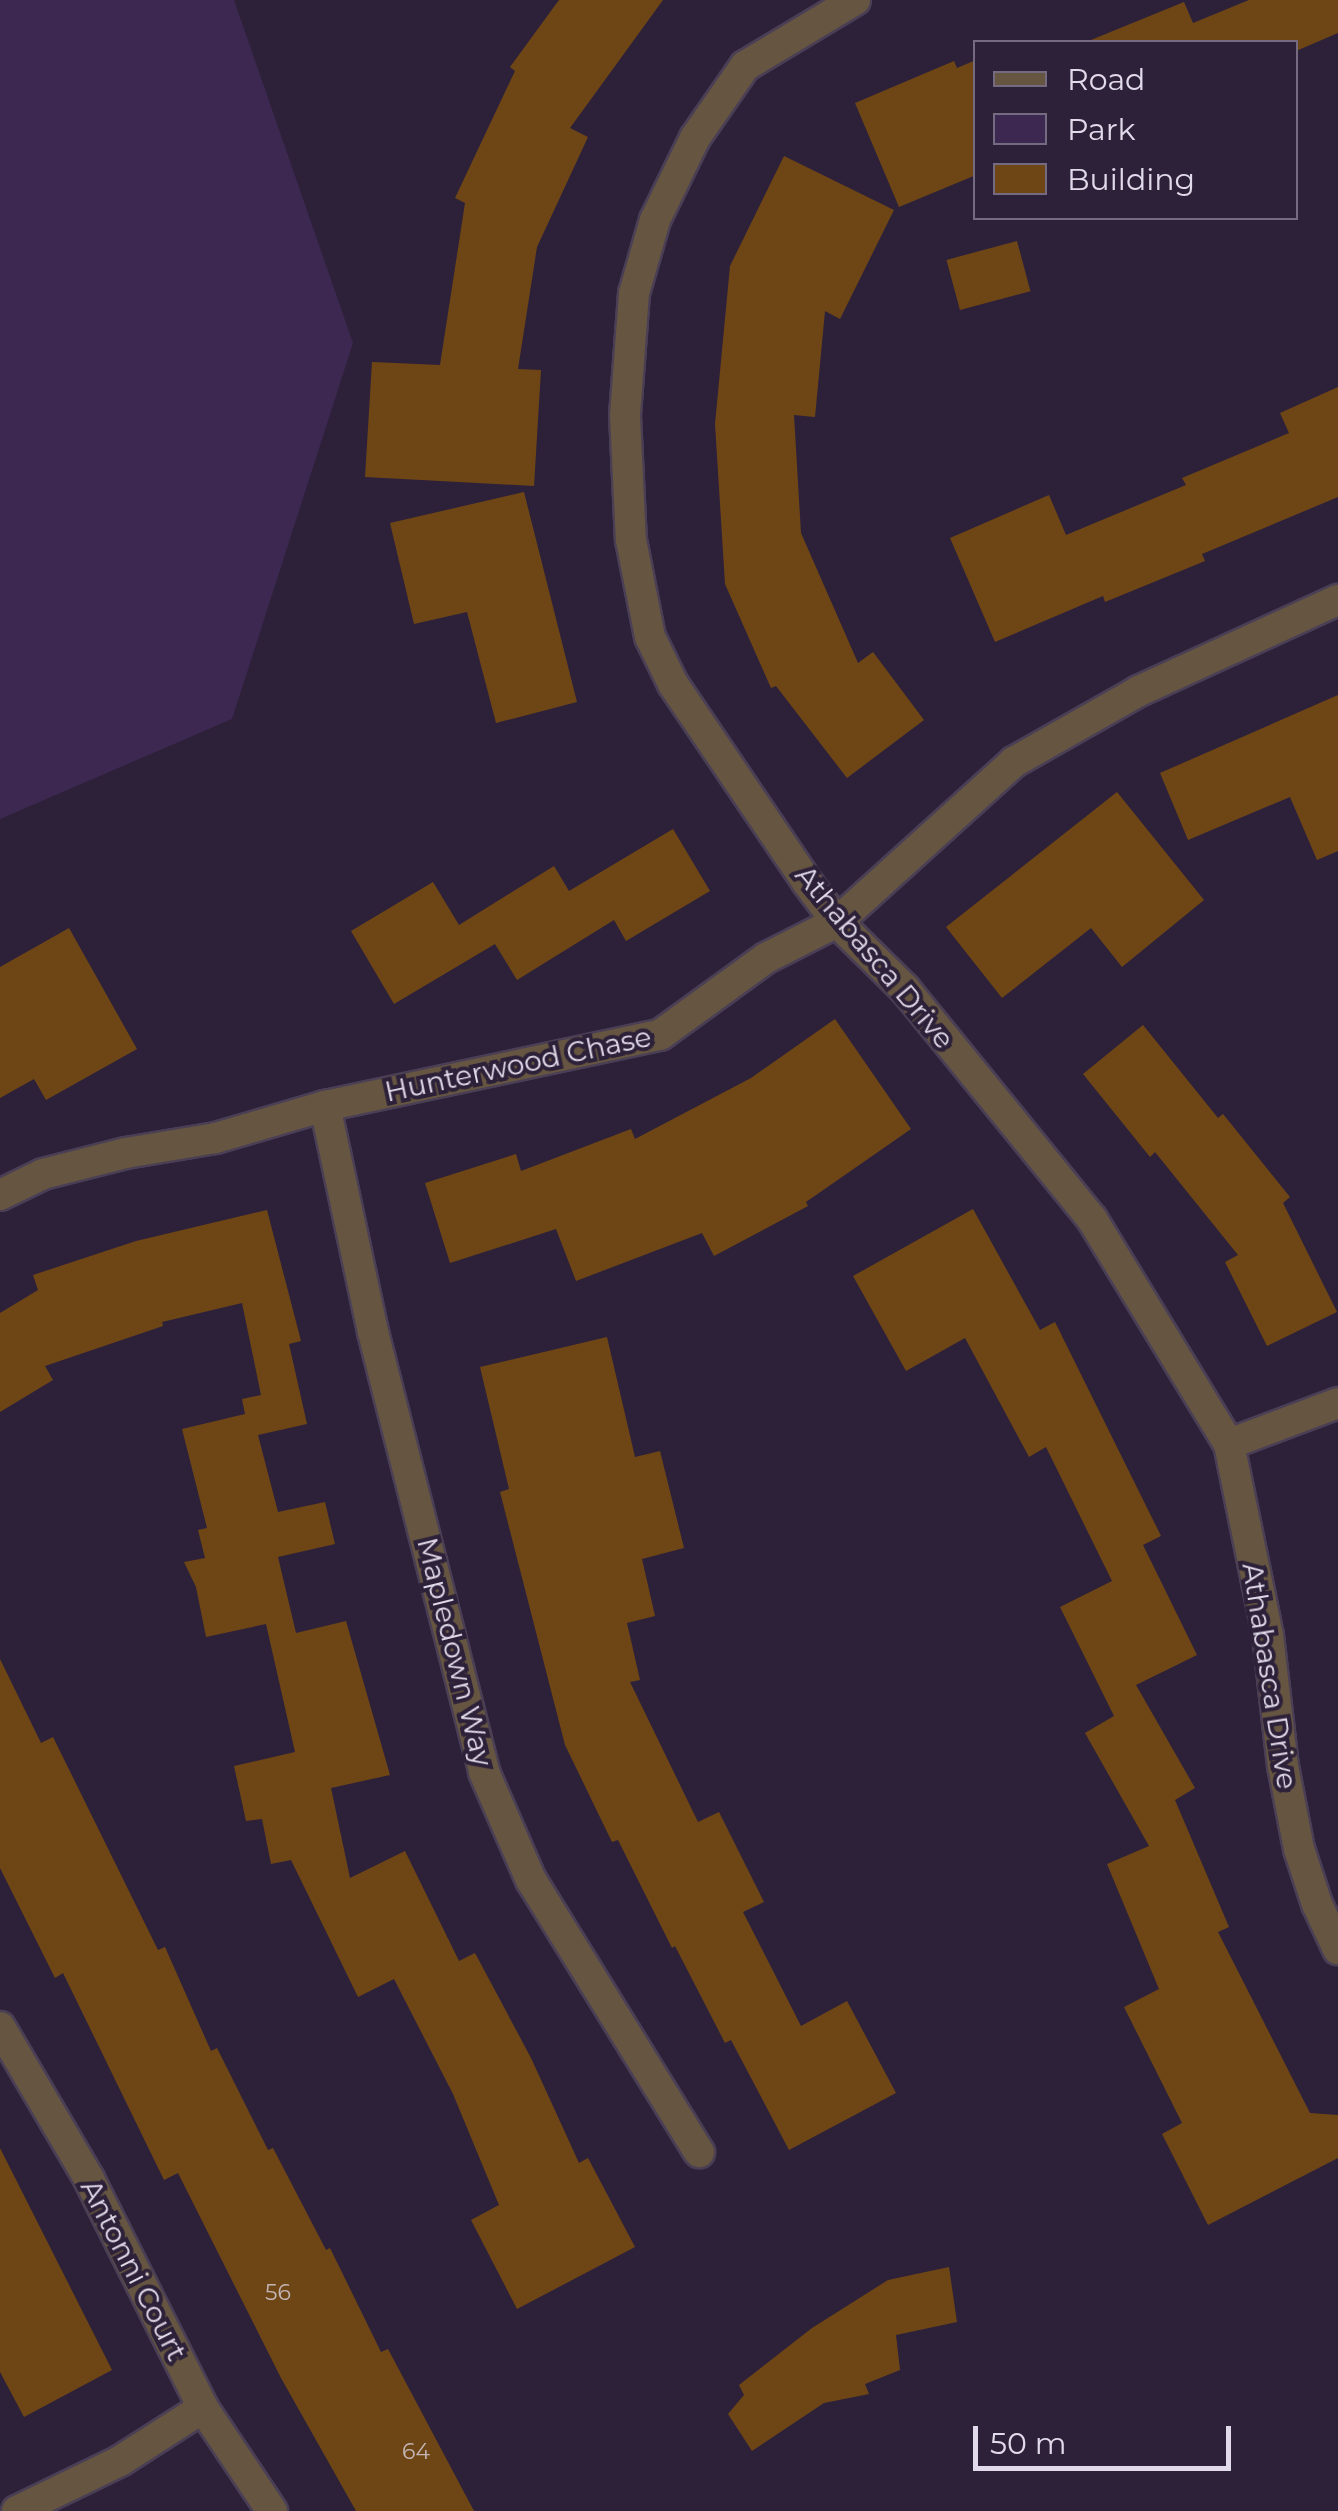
<!DOCTYPE html>
<html>
<head>
<meta charset="utf-8">
<style>
  body { margin:0 }
  #map { position:relative; width:1338px; height:2511px; overflow:hidden; background:#2d2139; font-family:Montserrat,sans-serif }
  div>[style] { position:absolute }
  .green>* { inset:0; background:#3d2851 }
  .building>* { inset:0; background:#6e4616; transform-origin:0 0 }
  .roads { filter:drop-shadow(2px 0 #4a3f55) drop-shadow(-2px 0 #4a3f55) drop-shadow(0 2px #4a3f55) drop-shadow(0 -2px #4a3f55) }
  .minor>* { height:30px; margin:-15px; padding:0 15px; transform-origin:15px; border-radius:15px; background:#655541 }
  span { translate:-50% -50%; white-space:nowrap; text-align:center; line-height:1.15; -webkit-text-stroke:8px #2d2139; paint-order:stroke }
  .number-label { font-size:22px; color:#c4b5b5 }
  .number-label span { -webkit-text-stroke-width:0 }
  .street-label { font-size:28px; color:#e1daea }
  .legend { position:absolute; left:973px; top:40px; width:325px; height:180px; box-sizing:border-box; background:#2d2139; border:2px solid #756b80; margin:0; padding:12px 18px; list-style:none; font-size:30px; color:#e1daea }
  .legend li { display:flex; align-items:center; gap:20px; height:50px }
  .legend b { width:50px; border:2px solid #756b80 }
  .scale { position:absolute; left:973px; top:2426px; width:258px; height:45px; box-sizing:border-box; border:5px solid #e1daea; border-top:0; padding-left:12px; font-size:30px; line-height:35px; white-space:nowrap; color:#e1daea; -webkit-text-stroke:8px #2d2139; paint-order:stroke }
</style>
</head>
<body>
<div id="map">
  <div class="green">
    <div style="clip-path:polygon(0 0,234px 0,353px 343px,232px 719px,0 819px)"></div>
  </div>
  <div class="building">
    <div style="clip-path:polygon(559px 0,663px 0,570px 128px,588px 137px,537px 247px,518px 369px,541px 370px,534px 486px,365px 477px,372px 362px,440px 365px,465px 203px,455px 198px,515px 71px,510px 67px)"></div>
    <div style="clip-path:polygon(1249px 0,1338px 0,1338px 33px,1296px 51px,1296px 42px,1086px 42px,1184px 2px,1193px 23px)"></div>
    <div style="clip-path:polygon(976px 60px,976px 175px,899px 207px,855px 103px,954px 61px,957px 68px)"></div>
    <div style="clip-path:polygon(784px 156px,894px 210px,840px 319px,825px 311px,815px 417px,794px 415px,801px 533px,858px 663px,873px 652px,924px 720px,847px 778px,776px 686px,771px 688px,725px 584px,715px 424px,730px 266px)"></div>
    <div style="left:1017px;top:241px;width:52px;height:73px;rotate:75deg"></div>
    <div style="clip-path:polygon(1338px 387px,1338px 497px,1202px 554px,1205px 561px,1105px 602px,1103px 596px,995px 642px,950px 538px,1049px 495px,1066px 535px,1186px 485px,1182px 478px,1289px 433px,1280px 413px)"></div>
    <div style="clip-path:polygon(524px 492px,577px 702px,496px 723px,467px 612px,414px 624px,390px 523px)"></div>
    <div style="clip-path:polygon(1338px 695px,1338px 851px,1317px 860px,1290px 797px,1188px 840px,1160px 773px)"></div>
    <div style="clip-path:polygon(1117px 792px,1204px 900px,1122px 967px,1091px 928px,1002px 998px,946px 927px)"></div>
    <div style="clip-path:polygon(673px 829px,710px 891px,626px 941px,614px 920px,517px 980px,495px 944px,394px 1004px,351px 931px,433px 882px,459px 925px,554px 866px,569px 891px)"></div>
    <div style="clip-path:polygon(69px 928px,137px 1049px,46px 1100px,34px 1079px,0 1098px,0 967px)"></div>
    <div style="clip-path:polygon(835px 1019px,911px 1129px,806px 1202px,808px 1206px,714px 1256px,702px 1233px,576px 1281px,556px 1229px,450px 1263px,425px 1183px,516px 1154px,521px 1171px,631px 1129px,635px 1139px,751px 1078px)"></div>
    <div style="clip-path:polygon(1143px 1025px,1218px 1118px,1223px 1114px,1290px 1197px,1283px 1203px,1337px 1312px,1267px 1346px,1225px 1262px,1238px 1255px,1155px 1152px,1150px 1157px,1083px 1074px)"></div>
    <div style="clip-path:polygon(973px 1209px,1040px 1330px,1055px 1322px,1161px 1536px,1143px 1545px,1197px 1655px,1136px 1685px,1195px 1788px,1175px 1800px,1229px 1927px,1218px 1932px,1310px 2113px,1338px 2115px,1338px 2158px,1208px 2225px,1162px 2134px,1182px 2123px,1124px 2007px,1159px 1989px,1107px 1864px,1149px 1846px,1085px 1733px,1114px 1716px,1060px 1607px,1112px 1581px,1046px 1447px,1029px 1457px,965px 1338px,906px 1371px,853px 1276px)"></div>
    <div style="clip-path:polygon(267px 1210px,301px 1341px,289px 1344px,307px 1424px,258px 1435px,278px 1512px,325px 1502px,335px 1544px,278px 1557px,296px 1633px,346px 1621px,390px 1775px,331px 1788px,350px 1878px,405px 1851px,459px 1961px,475px 1953px,531px 2058px,579px 2163px,588px 2158px,635px 2247px,517px 2309px,471px 2220px,499px 2205px,453px 2094px,394px 1979px,358px 1997px,291px 1860px,271px 1864px,262px 1819px,246px 1821px,234px 1766px,295px 1752px,266px 1624px,206px 1637px,196px 1587px,184px 1562px,205px 1558px,198px 1530px,207px 1528px,182px 1429px,245px 1414px,242px 1399px,261px 1395px,242px 1303px,162px 1322px,163px 1326px,45px 1366px,53px 1380px,0 1412px,0 1313px,38px 1290px,33px 1275px,136px 1241px)"></div>
    <div style="clip-path:polygon(607px 1337px,635px 1457px,660px 1451px,684px 1548px,642px 1559px,655px 1616px,627px 1623px,640px 1680px,630px 1682px,698px 1822px,719px 1812px,764px 1902px,743px 1912px,801px 2026px,847px 2001px,896px 2093px,789px 2150px,731px 2040px,725px 2043px,675px 1946px,672px 1948px,618px 1840px,612px 1842px,565px 1745px,500px 1492px,509px 1489px,480px 1367px)"></div>
    <div style="clip-path:polygon(0 1659px,41px 1743px,53px 1737px,158px 1950px,165px 1947px,211px 2051px,217px 2048px,268px 2150px,273px 2148px,326px 2250px,330px 2248px,381px 2352px,388px 2349px,474px 2511px,356px 2511px,281px 2378px,178px 2173px,164px 2180px,63px 1973px,55px 1978px,0 1868px)"></div>
    <div style="clip-path:polygon(0 2148px,112px 2370px,24px 2417px,0 2372px)"></div>
    <div style="clip-path:polygon(949px 2267px,957px 2322px,896px 2335px,900px 2370px,865px 2384px,869px 2394px,824px 2403px,752px 2451px,728px 2414px,744px 2395px,739px 2385px,812px 2328px,888px 2280px)"></div>
  </div>
  <div class="roads">
    <div class="minor">
      <div style="left:855px;top:0;width:128px;rotate:149deg"></div>
      <div style="left:745px;top:66px;width:88px;rotate:124.8deg"></div>
      <div style="left:695px;top:138px;width:91px;rotate:116deg"></div>
      <div style="left:655px;top:220px;width:76px;rotate:106deg"></div>
      <div style="left:634px;top:293px;width:122px;rotate:94.2deg"></div>
      <div style="left:625px;top:415px;width:125px;rotate:87.3deg"></div>
      <div style="left:631px;top:540px;width:99px;rotate:78.9deg"></div>
      <div style="left:650px;top:637px;width:52px;rotate:63.9deg"></div>
      <div style="left:673px;top:684px;width:239px;rotate:55.9deg"></div>
      <div style="left:807px;top:882px;width:50px;rotate:53.1deg"></div>
      <div style="left:837px;top:922px;width:95px;rotate:44.6deg"></div>
      <div style="left:905px;top:989px;width:296px;rotate:50.9deg"></div>
      <div style="left:1092px;top:1219px;width:263px;rotate:58.7deg"></div>
      <div style="left:1229px;top:1444px;width:195px;rotate:78.5deg"></div>
      <div style="left:1268px;top:1635px;width:132px;rotate:83.5deg"></div>
      <div style="left:1283px;top:1766px;width:85px;rotate:79.1deg"></div>
      <div style="left:1299px;top:1849px;width:58px;rotate:71.9deg"></div>
      <div style="left:1317px;top:1904px;width:50px;rotate:65deg"></div>
      <div style="left:325px;top:1106px;width:231px;rotate:78deg"></div>
      <div style="left:373px;top:1332px;width:454px;rotate:75.8deg"></div>
      <div style="left:484px;top:1772px;width:118px;rotate:66.5deg"></div>
      <div style="left:531px;top:1880px;width:320px;rotate:58.3deg"></div>
      <div style="left:0;top:1195px;width:48px;rotate:-26deg"></div>
      <div style="left:43px;top:1174px;width:86px;rotate:-14.2deg"></div>
      <div style="left:126px;top:1153px;width:91px;rotate:-9.5deg"></div>
      <div style="left:216px;top:1138px;width:114px;rotate:-16.4deg"></div>
      <div style="left:325px;top:1106px;width:342px;rotate:-12deg"></div>
      <div style="left:660px;top:1035px;width:131px;rotate:-36deg"></div>
      <div style="left:766px;top:958px;width:80px;rotate:-26.9deg"></div>
      <div style="left:837px;top:922px;width:239px;rotate:-42.1deg"></div>
      <div style="left:1014px;top:762px;width:144px;rotate:-29.6deg"></div>
      <div style="left:1139px;top:691px;width:219px;rotate:-24.6deg"></div>
      <div style="left:1229px;top:1444px;width:116px;rotate:-20.6deg"></div>
      <div style="left:0;top:2027px;width:176px;rotate:59.6deg"></div>
      <div style="left:89px;top:2179px;width:256px;rotate:63.5deg"></div>
      <div style="left:203px;top:2408px;width:124px;rotate:56.2deg"></div>
      <div style="left:17px;top:2511px;width:114px;rotate:-25.9deg"></div>
      <div style="left:120px;top:2461px;width:98px;rotate:-32.6deg"></div>
    </div>
  </div>
  <div class="number-label">
    <span style="left:278px;top:2293px">56</span>
    <span style="left:416px;top:2452px">64</span>
  </div>
  <div class="street-label">
    <span style="left:875px;top:957px;rotate:50deg">Athabasca Drive</span>
    <span style="left:518px;top:1064px;rotate:-12deg">Hunterwood Chase</span>
    <span style="left:455px;top:1652px;rotate:76deg">Mapledown Way</span>
    <span style="left:1270px;top:1676px;rotate:81deg">Athabasca Drive</span>
    <span style="left:134px;top:2270px;rotate:63deg">Antonni Court</span>
  </div>
  <ul class="legend">
  <li><b style="height:12px;background:#655541"></b>Road</li>
  <li><b style="height:28px;background:#3d2851"></b>Park</li>
  <li><b style="height:28px;background:#6e4616"></b>Building</li>
  </ul>
  <div class="scale">50 m</div>
</div>
</body>
</html>
